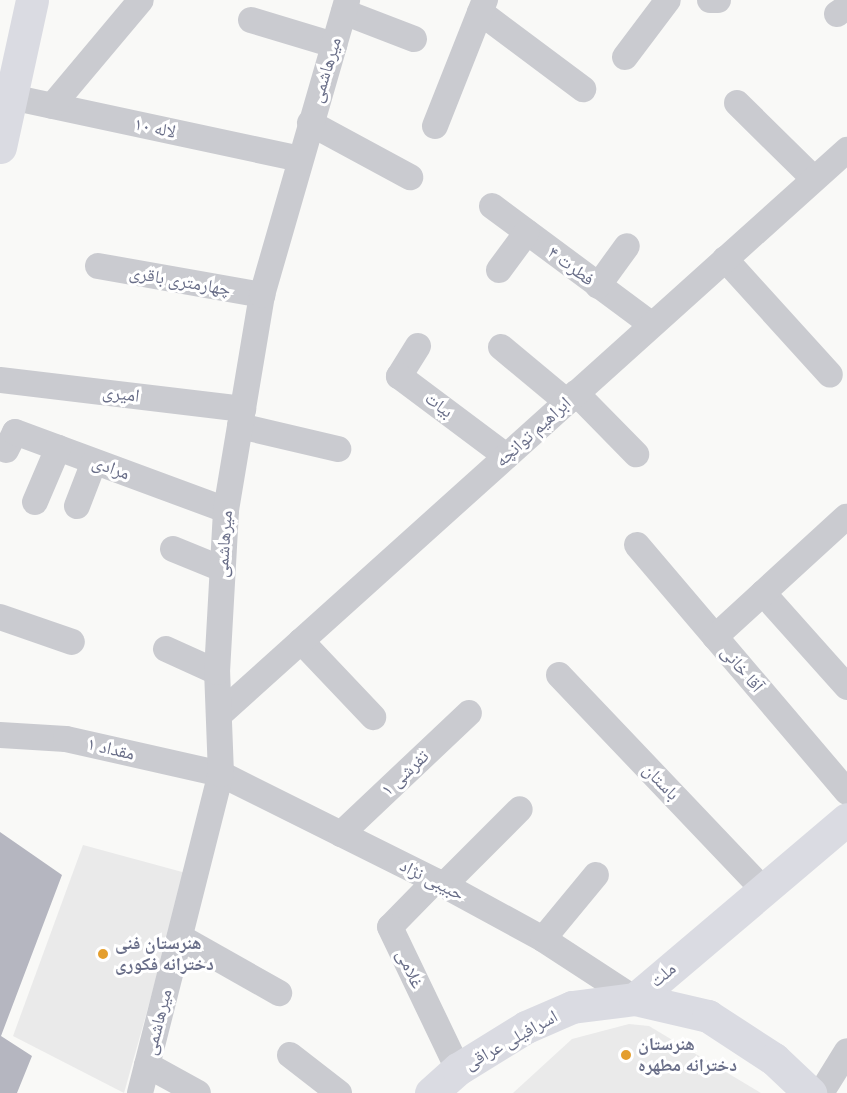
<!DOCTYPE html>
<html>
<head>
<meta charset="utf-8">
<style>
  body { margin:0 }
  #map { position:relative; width:847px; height:1093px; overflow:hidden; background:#f9f9f7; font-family:Figtree,"Noto Naskh Arabic",sans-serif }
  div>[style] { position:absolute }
  .built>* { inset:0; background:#eaeaea }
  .building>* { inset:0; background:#b5b6c0 }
  .street>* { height:26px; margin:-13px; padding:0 13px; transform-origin:13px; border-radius:13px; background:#cacbd0 }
  .secondary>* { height:33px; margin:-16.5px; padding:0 16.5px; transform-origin:16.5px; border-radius:16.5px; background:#dadbe2 }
  .dots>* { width:16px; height:16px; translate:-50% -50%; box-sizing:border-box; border:3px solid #fff; border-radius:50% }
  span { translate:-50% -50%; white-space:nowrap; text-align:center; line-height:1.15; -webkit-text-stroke:6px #fff; paint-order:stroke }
  .street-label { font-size:18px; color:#696e88 }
  .poi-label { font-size:18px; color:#696e88; font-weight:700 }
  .left { translate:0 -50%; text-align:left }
</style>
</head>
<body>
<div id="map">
  <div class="built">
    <div style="clip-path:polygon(83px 845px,186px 873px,124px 1093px,13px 1036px)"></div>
    <div style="clip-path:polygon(629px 1024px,649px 1026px,761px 1093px,513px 1093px,572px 1039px)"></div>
  </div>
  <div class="building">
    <div style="clip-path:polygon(0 832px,62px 875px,1px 1036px,32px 1056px,17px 1093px,0 1093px)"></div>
  </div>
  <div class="street">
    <div style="left:710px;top:0;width:8px"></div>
    <div style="left:344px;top:12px;width:75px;rotate:21.1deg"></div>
    <div style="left:480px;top:12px;width:129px;rotate:36.8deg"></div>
    <div style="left:837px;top:14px;width:12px;rotate:-35deg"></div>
    <div style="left:251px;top:20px;width:87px;rotate:16.8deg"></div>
    <div style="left:625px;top:57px;width:71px;rotate:-53deg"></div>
    <div style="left:11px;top:97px;width:296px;rotate:12.1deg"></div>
    <div style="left:737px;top:103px;width:108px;rotate:44.6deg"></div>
    <div style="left:52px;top:106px;width:138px;rotate:-50deg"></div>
    <div style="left:310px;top:123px;width:114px;rotate:28.4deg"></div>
    <div style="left:435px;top:126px;width:136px;rotate:-68.4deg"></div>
    <div style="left:492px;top:206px;width:199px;rotate:36.6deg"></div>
    <div style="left:725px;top:259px;width:156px;rotate:47.8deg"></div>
    <div style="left:98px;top:266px;width:167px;rotate:10deg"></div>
    <div style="left:499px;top:270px;width:47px;rotate:-53.6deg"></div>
    <div style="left:598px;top:286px;width:49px;rotate:-54.1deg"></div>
    <div style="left:418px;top:346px;width:36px;rotate:122deg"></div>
    <div style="left:399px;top:376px;width:134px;rotate:36.8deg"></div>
    <div style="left:501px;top:347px;width:86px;rotate:39.8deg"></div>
    <div style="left:0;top:380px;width:245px;rotate:6.8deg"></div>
    <div style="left:576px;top:393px;width:86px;rotate:45.5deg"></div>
    <div style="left:240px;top:426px;width:101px;rotate:13.2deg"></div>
    <div style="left:6px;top:450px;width:20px;rotate:-63deg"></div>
    <div style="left:15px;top:432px;width:225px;rotate:20.3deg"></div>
    <div style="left:35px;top:502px;width:59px;rotate:-66.9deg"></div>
    <div style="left:77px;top:506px;width:47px;rotate:-68.9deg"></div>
    <div style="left:637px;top:545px;width:324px;rotate:49.6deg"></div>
    <div style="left:173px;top:549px;width:53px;rotate:22.2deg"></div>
    <div style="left:763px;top:593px;width:126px;rotate:48.2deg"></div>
    <div style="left:0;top:617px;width:76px;rotate:19.1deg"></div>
    <div style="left:715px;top:637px;width:178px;rotate:-42.5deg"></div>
    <div style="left:301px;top:641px;width:105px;rotate:46.5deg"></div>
    <div style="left:166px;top:649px;width:56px;rotate:24.3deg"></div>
    <div style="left:559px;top:675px;width:297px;rotate:46.4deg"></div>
    <div style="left:219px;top:715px;width:845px;rotate:-41.98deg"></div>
    <div style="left:0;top:735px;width:66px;rotate:3.5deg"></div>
    <div style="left:66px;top:739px;width:159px;rotate:12.7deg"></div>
    <div style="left:221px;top:774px;width:249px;rotate:26.5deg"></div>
    <div style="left:444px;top:885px;width:113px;rotate:28.6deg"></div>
    <div style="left:543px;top:939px;width:110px;rotate:33.1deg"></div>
    <div style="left:341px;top:834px;width:176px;rotate:-43.4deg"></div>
    <div style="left:435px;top:881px;width:64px;rotate:134.4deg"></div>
    <div style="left:390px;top:927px;width:157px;rotate:64.4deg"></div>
    <div style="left:444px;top:885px;width:107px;rotate:-45deg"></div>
    <div style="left:180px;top:937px;width:114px;rotate:29.5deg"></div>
    <div style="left:543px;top:939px;width:83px;rotate:-50.4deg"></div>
    <div style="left:290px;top:1055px;width:62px;rotate:37.8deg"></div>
    <div style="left:147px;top:1065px;width:58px;rotate:28.8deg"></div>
    <div style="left:140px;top:1093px;width:329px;rotate:-75.8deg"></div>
    <div style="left:221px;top:774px;width:102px;rotate:-92.2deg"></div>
    <div style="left:217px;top:672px;width:162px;rotate:-86.8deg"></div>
    <div style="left:226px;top:510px;width:218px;rotate:-80.5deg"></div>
    <div style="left:262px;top:295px;width:307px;rotate:-73.9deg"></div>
    <div style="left:821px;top:1093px;width:49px;rotate:-58.2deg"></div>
  </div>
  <div class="secondary">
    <div style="left:0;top:147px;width:150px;rotate:-77.7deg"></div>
    <div style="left:635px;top:999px;width:278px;rotate:-40.3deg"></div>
    <div style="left:431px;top:1093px;width:36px;rotate:-42deg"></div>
    <div style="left:458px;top:1069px;width:80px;rotate:-31.7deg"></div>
    <div style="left:526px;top:1027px;width:50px;rotate:-23.5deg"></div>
    <div style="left:572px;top:1007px;width:64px;rotate:-7.2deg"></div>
    <div style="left:635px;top:999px;width:75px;rotate:13.1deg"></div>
    <div style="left:708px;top:1016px;width:79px;rotate:33.1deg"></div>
    <div style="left:774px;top:1059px;width:50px;rotate:43.4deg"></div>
  </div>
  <div class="dots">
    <div style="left:103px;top:954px;background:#e49e2d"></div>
    <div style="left:626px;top:1055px;background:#e49e2d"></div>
  </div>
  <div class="street-label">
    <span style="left:326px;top:70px;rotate:-73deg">میرهاشمی</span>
    <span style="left:155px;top:128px;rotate:12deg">لاله ۱۰</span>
    <span style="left:571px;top:266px;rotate:37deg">فطرت ۴</span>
    <span style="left:180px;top:281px;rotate:10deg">چهارمتری باقری</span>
    <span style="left:121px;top:394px;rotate:7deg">امیری</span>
    <span style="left:439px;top:405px;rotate:37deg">بیات</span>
    <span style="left:533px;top:432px;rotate:-42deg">ابراهیم توانچه</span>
    <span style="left:111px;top:468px;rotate:20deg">مرادی</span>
    <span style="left:224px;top:544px;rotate:-86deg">میرهاشمی</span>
    <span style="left:742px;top:669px;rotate:50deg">آقا خانی</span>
    <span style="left:111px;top:749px;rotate:13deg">مقداد ۱</span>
    <span style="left:405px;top:773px;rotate:-43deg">تفرشی ۱</span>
    <span style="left:661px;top:782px;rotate:46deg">باستان</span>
    <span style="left:432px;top:880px;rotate:27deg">حبیبی نژاد</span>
    <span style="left:410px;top:969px;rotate:65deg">غلامی</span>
    <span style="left:663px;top:975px;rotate:-40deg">ملت</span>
    <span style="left:158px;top:1022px;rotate:-76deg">میرهاشمی</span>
    <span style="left:511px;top:1040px;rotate:-29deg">اسرافیلی عراقی</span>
  </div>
  <div class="poi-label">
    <span class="left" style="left:115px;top:954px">هنرستان فنی<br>دخترانه فکوری</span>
    <span class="left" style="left:638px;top:1055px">هنرستان<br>دخترانه مطهره</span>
  </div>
</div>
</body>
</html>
